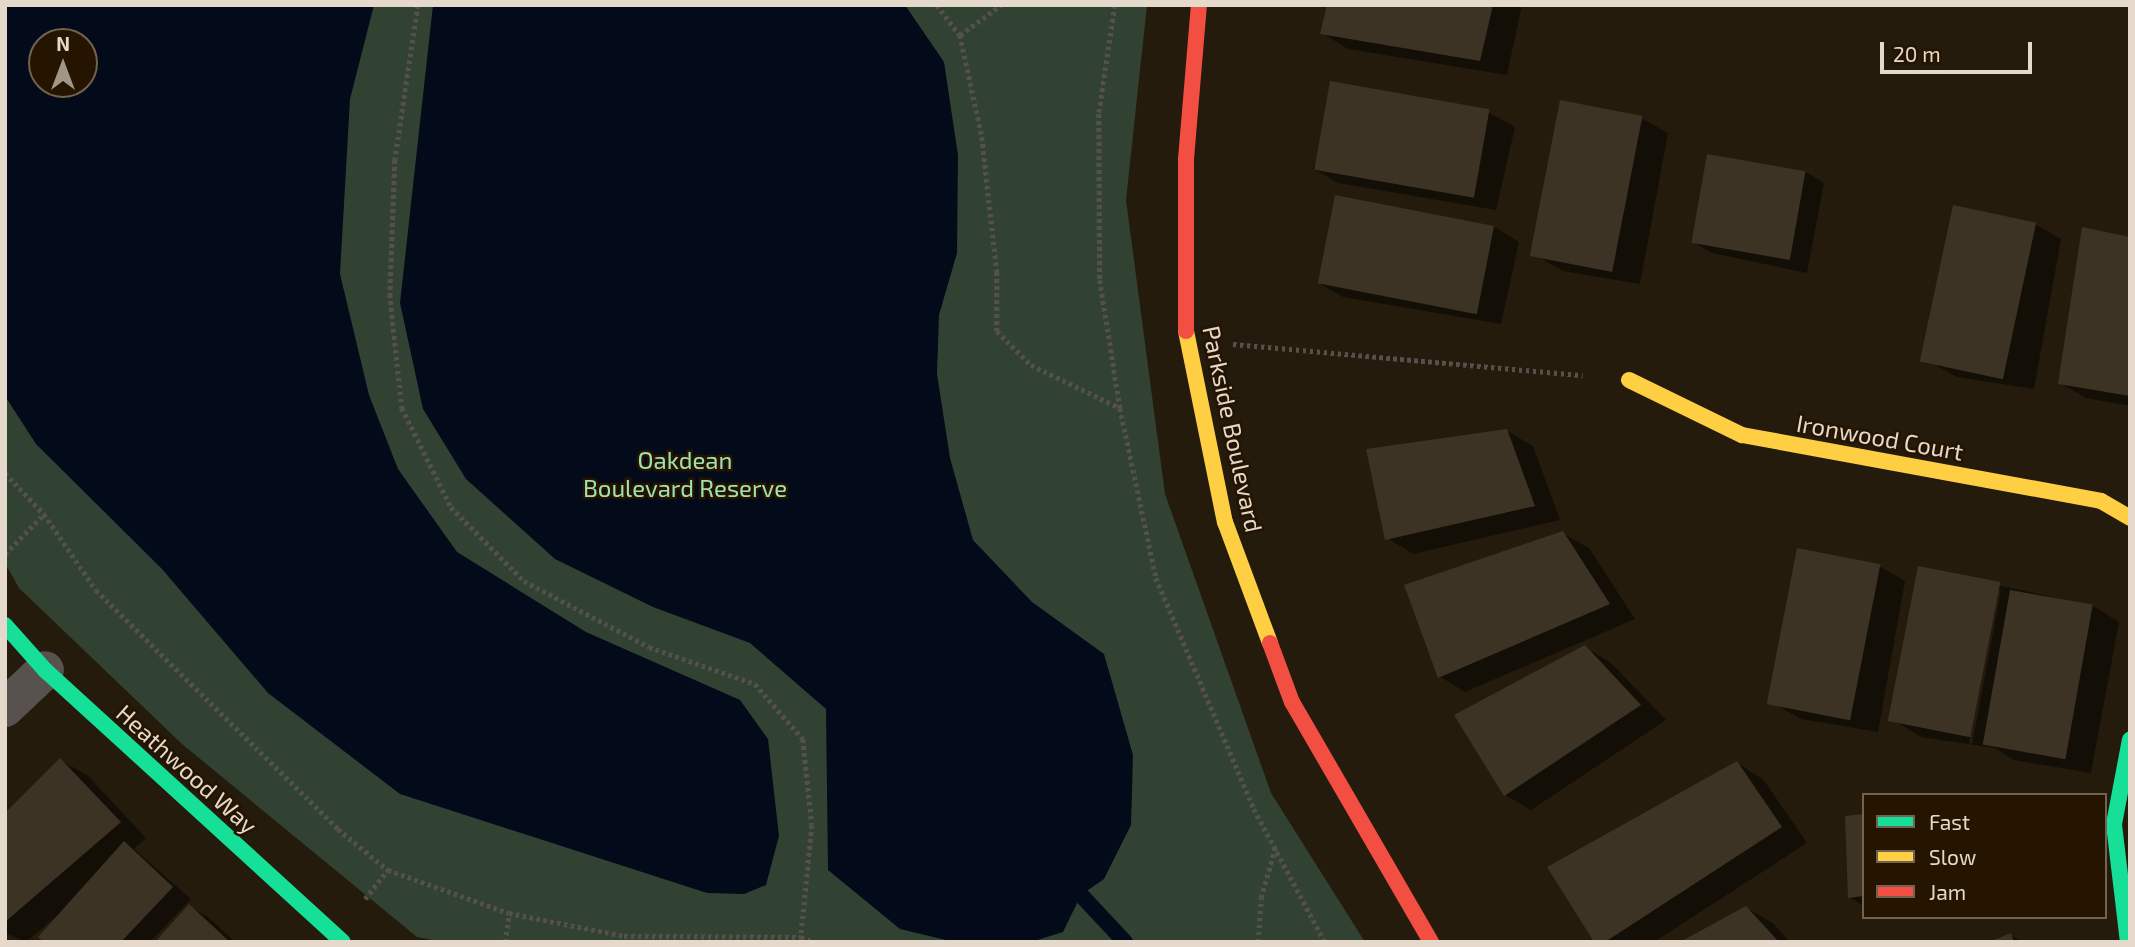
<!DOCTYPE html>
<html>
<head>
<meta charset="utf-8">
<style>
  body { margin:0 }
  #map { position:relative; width:2135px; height:947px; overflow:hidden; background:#241b0d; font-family:"Exo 2",sans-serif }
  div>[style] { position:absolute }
  .green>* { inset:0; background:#314232 }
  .water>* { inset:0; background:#030a1a }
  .shadow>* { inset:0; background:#0007 }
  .stream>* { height:16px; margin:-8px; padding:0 8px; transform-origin:8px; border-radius:8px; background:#030a1a }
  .building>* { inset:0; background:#3c3325; transform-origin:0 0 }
  .path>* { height:4.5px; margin-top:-2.25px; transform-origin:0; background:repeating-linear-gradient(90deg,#55514a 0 3.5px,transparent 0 7px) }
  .street>* { height:38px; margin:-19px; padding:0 19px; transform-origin:19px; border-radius:19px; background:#57524e }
  .fast>* { height:16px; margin:-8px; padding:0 8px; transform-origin:8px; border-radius:8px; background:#16e098 }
  .slow>* { height:16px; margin:-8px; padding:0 8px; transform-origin:8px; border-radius:8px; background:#ffcf43 }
  .jam>* { height:16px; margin:-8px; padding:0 8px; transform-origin:8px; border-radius:8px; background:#f24e42 }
  span { translate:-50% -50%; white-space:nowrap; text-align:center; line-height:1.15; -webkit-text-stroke:5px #241400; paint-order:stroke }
  .street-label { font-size:24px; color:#e4d9ca }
  .park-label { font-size:24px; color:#a1e1b1 }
  .frame { position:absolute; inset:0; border:7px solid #e4d9ca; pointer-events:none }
  .legend { position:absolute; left:1862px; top:793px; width:245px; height:126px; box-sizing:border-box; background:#241400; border:2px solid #716351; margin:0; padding:9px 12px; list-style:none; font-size:21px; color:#e4d9ca }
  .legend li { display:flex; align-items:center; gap:14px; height:35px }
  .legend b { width:35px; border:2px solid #716351 }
  .north { position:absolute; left:28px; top:28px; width:70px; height:70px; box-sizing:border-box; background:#241400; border:2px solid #716351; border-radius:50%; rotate:0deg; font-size:19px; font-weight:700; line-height:28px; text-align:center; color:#e4d9ca }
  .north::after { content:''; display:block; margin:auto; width:24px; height:32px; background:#a19688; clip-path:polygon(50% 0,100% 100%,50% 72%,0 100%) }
  .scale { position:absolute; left:1880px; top:42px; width:152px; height:32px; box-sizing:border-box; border:4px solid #e4d9ca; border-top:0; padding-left:9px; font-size:21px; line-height:24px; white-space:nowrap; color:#e4d9ca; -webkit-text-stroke:5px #241400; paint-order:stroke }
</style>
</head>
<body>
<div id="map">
  <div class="green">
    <div style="clip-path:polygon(evenodd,5px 5px,1147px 5px,1126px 200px,1165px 494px,1271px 793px,1365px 942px,443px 942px,417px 937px,182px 744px,19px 588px,5px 563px,5px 5px,42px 42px,84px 42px,84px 84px,42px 84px,42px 42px)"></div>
  </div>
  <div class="water">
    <div style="clip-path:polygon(evenodd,5px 5px,374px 5px,350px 99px,340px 274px,369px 395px,398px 469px,457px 552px,586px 632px,740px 700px,768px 739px,779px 836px,766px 885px,744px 894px,707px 893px,400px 794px,268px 693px,162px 569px,36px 444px,5px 396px,5px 5px,42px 42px,84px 42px,84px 84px,42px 84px,42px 42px)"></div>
    <div style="clip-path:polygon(433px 5px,905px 5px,944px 62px,958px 155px,957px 253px,939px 315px,937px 374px,950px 458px,973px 540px,1032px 602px,1104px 654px,1133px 755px,1131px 825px,1104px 879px,1081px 895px,1063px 932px,1031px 942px,954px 942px,900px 929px,828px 870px,826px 709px,750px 643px,653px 607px,555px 559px,466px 479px,423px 409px,400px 303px)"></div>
  </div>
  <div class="shadow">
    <div style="clip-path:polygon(1329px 5px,1522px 5px,1507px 75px,1348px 49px,1322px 33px)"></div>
    <div style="clip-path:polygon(1488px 112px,1515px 127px,1496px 210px,1338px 183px,1312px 168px)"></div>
    <div style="clip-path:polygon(1641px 118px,1668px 133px,1640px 284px,1563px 271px,1537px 256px)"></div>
    <div style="clip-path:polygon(1806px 172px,1824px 183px,1807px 273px,1712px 253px,1693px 242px)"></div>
    <div style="clip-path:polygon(2035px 224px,2061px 239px,2034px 389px,1957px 377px,1930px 362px)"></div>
    <div style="clip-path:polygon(1493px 226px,1519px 242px,1501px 324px,1343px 297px,1317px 282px)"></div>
    <div style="clip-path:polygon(2130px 239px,2130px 406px,2086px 398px,2060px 383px)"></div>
    <div style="clip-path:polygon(1507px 431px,1533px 446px,1560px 520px,1413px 554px,1387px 538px)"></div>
    <div style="clip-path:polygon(1562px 533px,1589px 548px,1635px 619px,1465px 692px,1439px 676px)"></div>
    <div style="clip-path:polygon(1879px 566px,1905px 581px,1878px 732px,1801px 719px,1775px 704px)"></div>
    <div style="clip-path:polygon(evenodd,1920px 568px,2093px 606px,2119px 622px,2091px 773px,2014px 760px,1995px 748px,1921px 737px,1895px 721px,1920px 568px,1997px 590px,2001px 590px,1972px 744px,1969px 743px,1997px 590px)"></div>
    <div style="clip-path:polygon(1585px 647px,1611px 663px,1666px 720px,1531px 810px,1505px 795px)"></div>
    <div style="clip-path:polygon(60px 760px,87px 775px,146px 838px,134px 849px,191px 899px,150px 942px,46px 942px,54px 918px,26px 942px,5px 933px,5px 816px)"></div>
    <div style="clip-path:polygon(1737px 763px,1763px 779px,1807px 843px,1654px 942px,1596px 942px)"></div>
    <div style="clip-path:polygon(1864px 816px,1864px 906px,1849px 897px)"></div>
    <div style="clip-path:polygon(189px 906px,208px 917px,235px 942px,157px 942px)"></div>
    <div style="clip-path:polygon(1746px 908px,1773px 923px,1790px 942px,1683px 942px)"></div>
    <div style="clip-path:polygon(2011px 935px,2022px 942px,1993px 942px)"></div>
  </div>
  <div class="stream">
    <div style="left:1081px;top:895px;width:64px;rotate:46.9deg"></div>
  </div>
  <div class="building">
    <div style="clip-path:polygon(1327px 5px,1493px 5px,1480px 61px,1320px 34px)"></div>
    <div style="left:1330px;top:81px;width:162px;height:90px;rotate:10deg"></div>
    <div style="left:1560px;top:100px;width:84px;height:159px;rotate:11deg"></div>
    <div style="left:1707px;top:154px;width:100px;height:90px;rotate:10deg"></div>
    <div style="left:1335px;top:195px;width:162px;height:90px;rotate:11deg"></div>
    <div style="left:1953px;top:205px;width:85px;height:160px;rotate:12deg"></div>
    <div style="clip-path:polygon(2082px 227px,2130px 237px,2130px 396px,2058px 384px)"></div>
    <div style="clip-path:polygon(1507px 429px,1535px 506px,1385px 540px,1366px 449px)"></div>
    <div style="clip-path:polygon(1563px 531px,1610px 604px,1438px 678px,1404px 585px)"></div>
    <div style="left:1797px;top:548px;width:85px;height:159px;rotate:11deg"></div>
    <div style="left:1918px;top:566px;width:84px;height:158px;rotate:11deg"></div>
    <div style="left:2010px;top:590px;width:84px;height:157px;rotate:10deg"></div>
    <div style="clip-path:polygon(1585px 645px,1641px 705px,1504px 796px,1454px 715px)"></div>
    <div style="clip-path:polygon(60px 758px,121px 822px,5px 922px,5px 813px)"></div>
    <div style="clip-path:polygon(1737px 761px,1782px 827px,1605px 942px,1594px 942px,1547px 867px)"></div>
    <div style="clip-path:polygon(1864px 814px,1864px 896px,1848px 898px,1845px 816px)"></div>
    <div style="clip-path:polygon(124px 841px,173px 887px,121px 942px,44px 942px,38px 937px)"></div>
    <div style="clip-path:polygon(189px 904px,230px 942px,155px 942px)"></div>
    <div style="clip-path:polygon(1746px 906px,1779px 942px,1680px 942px)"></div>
    <div style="clip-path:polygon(2011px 933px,2014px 942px,1989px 942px)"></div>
  </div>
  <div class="path">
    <div style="left:418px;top:5px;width:157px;rotate:98.4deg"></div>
    <div style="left:395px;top:160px;width:134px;rotate:92.1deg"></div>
    <div style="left:390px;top:294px;width:115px;rotate:84deg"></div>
    <div style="left:402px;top:408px;width:110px;rotate:63.7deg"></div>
    <div style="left:451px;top:507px;width:104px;rotate:45.4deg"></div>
    <div style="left:524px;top:581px;width:141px;rotate:27.8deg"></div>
    <div style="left:649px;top:647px;width:112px;rotate:19.2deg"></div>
    <div style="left:755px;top:684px;width:73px;rotate:48.9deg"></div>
    <div style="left:803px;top:739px;width:86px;rotate:84deg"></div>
    <div style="left:812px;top:825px;width:113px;rotate:95.6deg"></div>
    <div style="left:937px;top:5px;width:38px;rotate:53deg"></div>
    <div style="left:960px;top:35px;width:104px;rotate:77.8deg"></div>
    <div style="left:982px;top:137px;width:136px;rotate:83.7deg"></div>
    <div style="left:997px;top:272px;width:59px;rotate:90deg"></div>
    <div style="left:997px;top:331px;width:48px;rotate:45deg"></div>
    <div style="left:1031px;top:365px;width:99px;rotate:25.8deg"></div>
    <div style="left:1115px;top:5px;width:110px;rotate:98.4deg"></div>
    <div style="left:1099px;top:114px;width:166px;rotate:89.7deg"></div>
    <div style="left:1100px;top:280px;width:130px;rotate:81.1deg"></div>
    <div style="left:1120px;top:408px;width:174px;rotate:78deg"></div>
    <div style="left:1156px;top:578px;width:251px;rotate:67deg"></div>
    <div style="left:1254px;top:809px;width:151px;rotate:61.9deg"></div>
    <div style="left:960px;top:35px;width:51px;rotate:-36.2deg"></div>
    <div style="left:1233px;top:344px;width:351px;rotate:5.1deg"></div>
    <div style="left:5px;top:473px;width:57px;rotate:46.4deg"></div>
    <div style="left:44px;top:514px;width:92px;rotate:55.6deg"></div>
    <div style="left:96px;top:590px;width:340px;rotate:44.6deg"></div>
    <div style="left:338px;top:829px;width:65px;rotate:39.4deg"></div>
    <div style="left:388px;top:870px;width:128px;rotate:19.6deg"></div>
    <div style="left:509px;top:913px;width:117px;rotate:11.3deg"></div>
    <div style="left:624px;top:936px;width:177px;rotate:0.3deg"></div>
    <div style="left:801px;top:937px;width:14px;rotate:21deg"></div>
    <div style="left:5px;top:554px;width:56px;rotate:-45.7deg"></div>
    <div style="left:365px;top:899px;width:37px;rotate:-52deg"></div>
    <div style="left:505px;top:942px;width:29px;rotate:-82deg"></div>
    <div style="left:1258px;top:942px;width:44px;rotate:-86.1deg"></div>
    <div style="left:1261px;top:898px;width:52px;rotate:-74.4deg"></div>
  </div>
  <div class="street">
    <div style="left:5px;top:708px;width:55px;rotate:-43.5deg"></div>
  </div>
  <div class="fast">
    <div style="left:5px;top:625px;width:60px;rotate:48.4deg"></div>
    <div style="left:45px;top:670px;width:403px;rotate:42.4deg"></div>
    <div style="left:2128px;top:942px;width:119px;rotate:-96.8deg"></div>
    <div style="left:2114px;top:824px;width:86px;rotate:-79.3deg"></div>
  </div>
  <div class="slow">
    <div style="left:1186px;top:331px;width:195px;rotate:78.5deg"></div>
    <div style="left:1225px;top:522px;width:129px;rotate:69.6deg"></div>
    <div style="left:1629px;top:380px;width:126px;rotate:26deg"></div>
    <div style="left:1742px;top:435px;width:365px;rotate:10.4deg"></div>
    <div style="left:2101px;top:501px;width:34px;rotate:30deg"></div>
  </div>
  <div class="jam">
    <div style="left:1186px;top:331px;width:172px;rotate:-90deg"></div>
    <div style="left:1186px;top:159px;width:155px;rotate:-85.2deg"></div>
    <div style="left:1270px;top:643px;width:63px;rotate:69.6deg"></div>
    <div style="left:1292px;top:702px;width:277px;rotate:59.9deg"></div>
  </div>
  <div class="street-label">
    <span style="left:1233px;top:429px;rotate:78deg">Parkside Boulevard</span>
    <span style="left:1880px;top:437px;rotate:10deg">Ironwood Court</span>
    <span style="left:187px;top:769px;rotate:42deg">Heathwood Way</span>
  </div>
  <div class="park-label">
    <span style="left:685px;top:474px">Oakdean<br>Boulevard Reserve</span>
  </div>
  <div class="frame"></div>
  <ul class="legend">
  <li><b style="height:9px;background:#16e098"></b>Fast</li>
  <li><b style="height:9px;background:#ffcf43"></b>Slow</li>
  <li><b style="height:9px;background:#f24e42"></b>Jam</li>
  </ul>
  <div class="north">N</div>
  <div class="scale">20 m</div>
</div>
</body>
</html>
